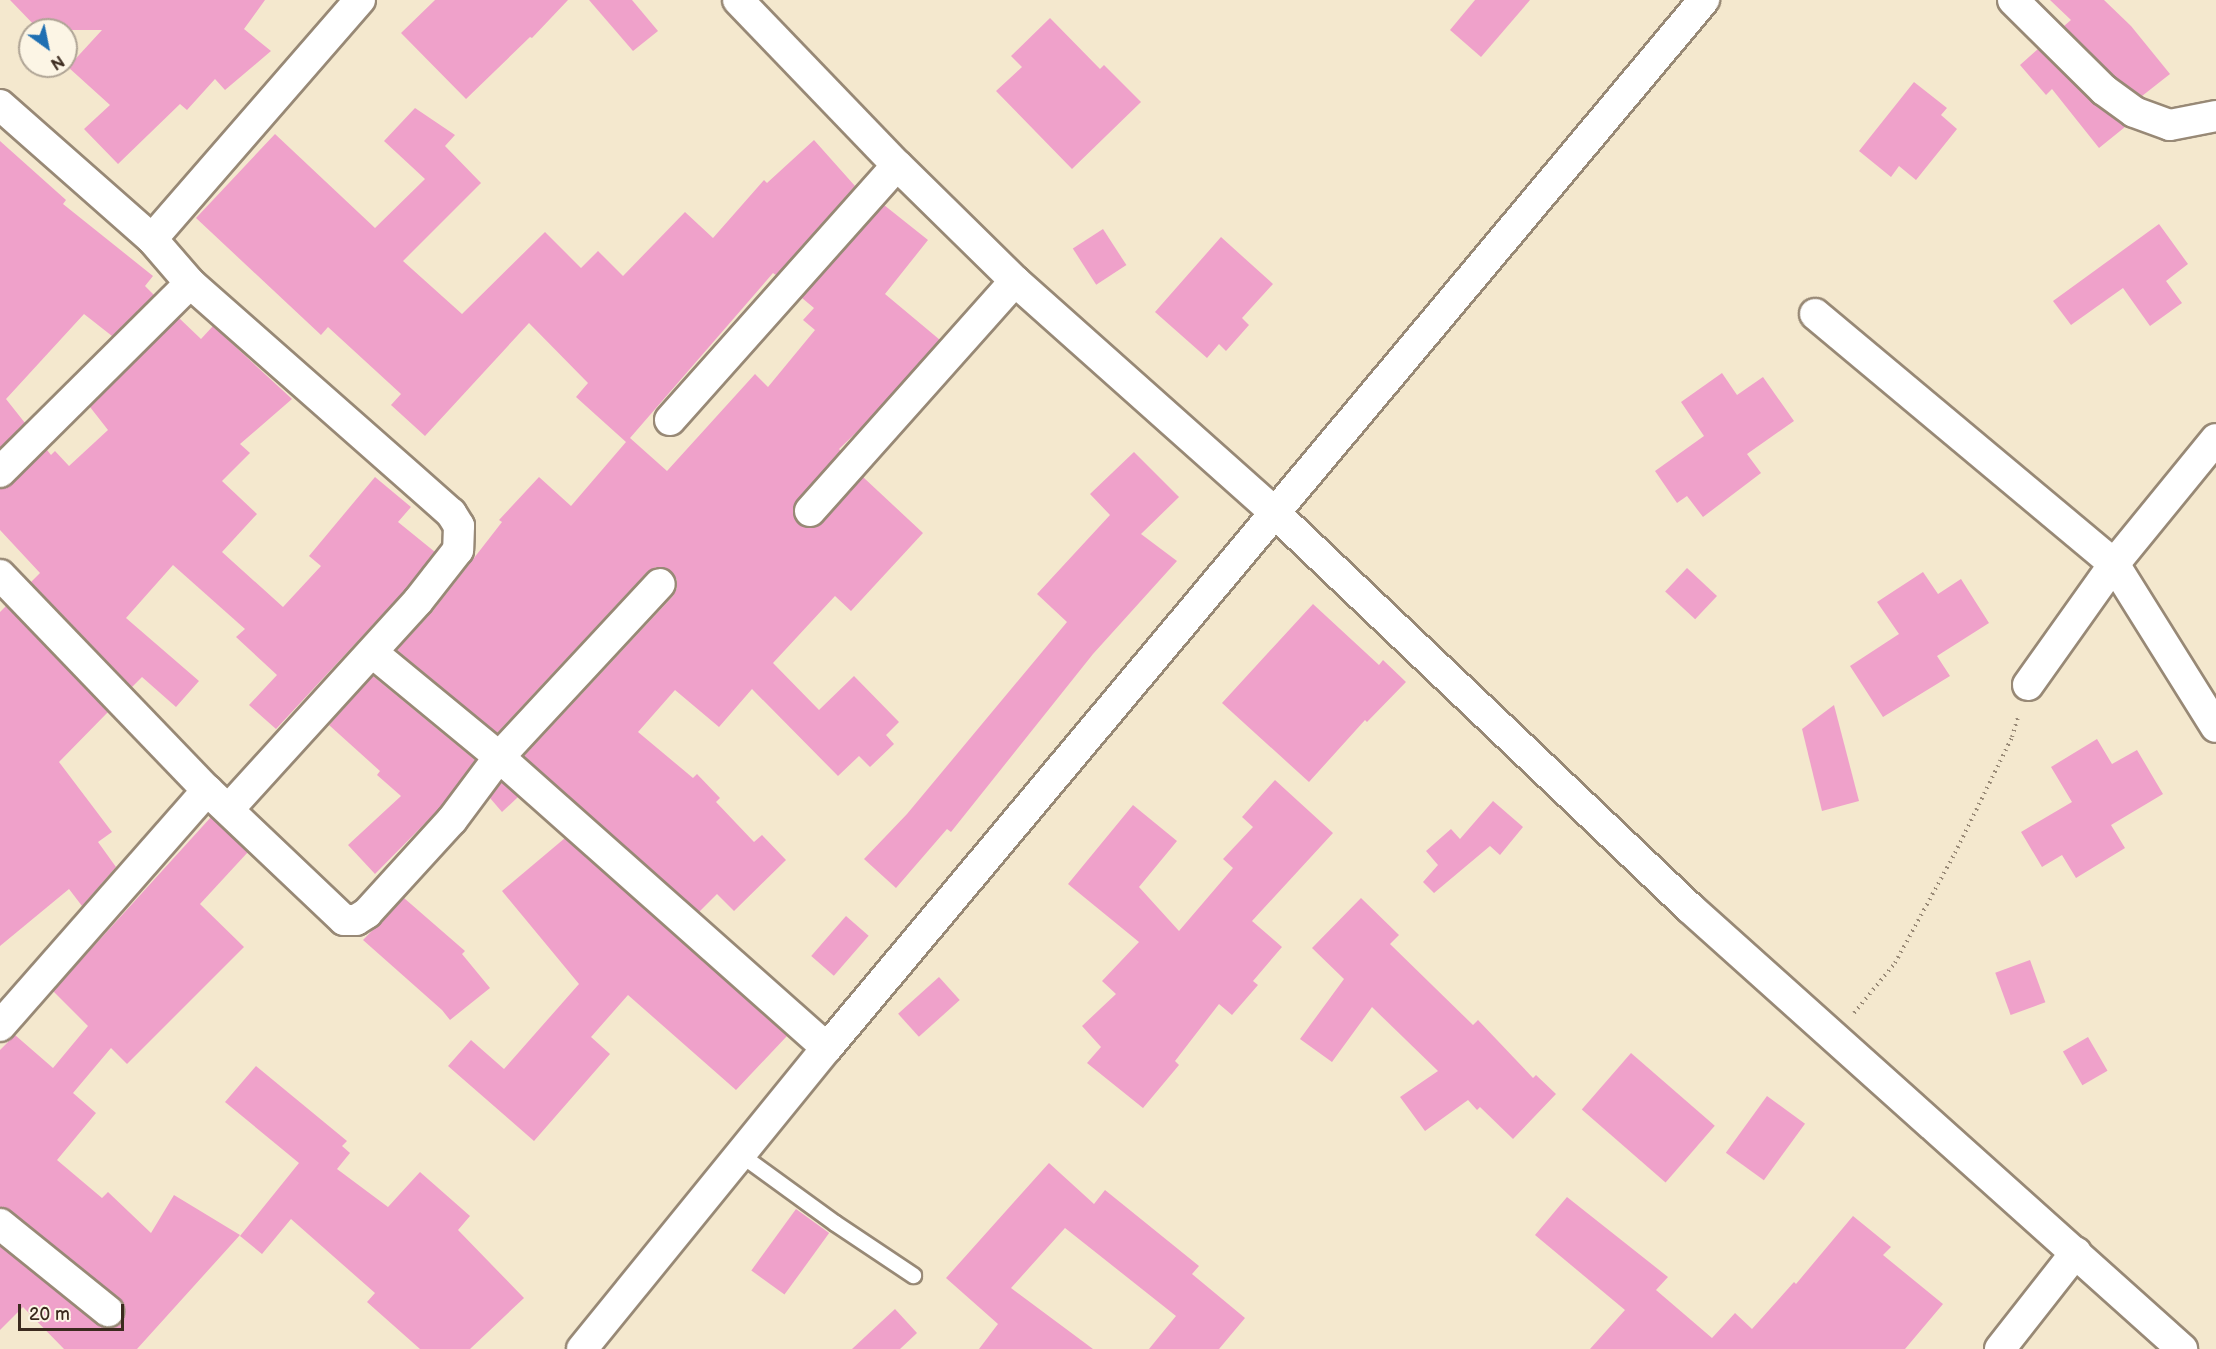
<!DOCTYPE html>
<html>
<head>
<meta charset="utf-8">
<style>
  body { margin:0 }
  #map { position:relative; width:2216px; height:1349px; overflow:hidden; background:#f4e8ce; font-family:"Balsamiq Sans",sans-serif }
  div>[style] { position:absolute }
  .building>* { inset:0; background:#efa1ca; transform-origin:0 0 }
  .path>* { height:4px; margin-top:-2px; transform-origin:0; background:repeating-linear-gradient(90deg,#988976 0 1.5px,transparent 0 6px) }
  .roads { filter:drop-shadow(2px 0 #988976) drop-shadow(-2px 0 #988976) drop-shadow(0 2px #988976) drop-shadow(0 -2px #988976) }
  .lane>* { height:15px; margin:-7.5px; padding:0 7.5px; transform-origin:7.5px; border-radius:7.5px; background:#fff }
  .street>* { height:30px; margin:-15px; padding:0 15px; transform-origin:15px; border-radius:15px; background:#fff }
  span { translate:-50% -50%; white-space:nowrap; text-align:center; line-height:1.15; -webkit-text-stroke:4.5px #fcf5e5; paint-order:stroke }
  .north { position:absolute; left:18px; top:18px; width:60px; height:60px; box-sizing:border-box; background:#fcf5e5; border:2px solid #afa495; border-radius:50%; rotate:147deg; font-size:16px; font-weight:700; line-height:24px; text-align:center; color:#3b2a1e }
  .north::after { content:''; display:block; margin:auto; width:21px; height:27px; background:#1f6fb2; clip-path:polygon(50% 0,100% 100%,50% 72%,0 100%) }
  .scale { position:absolute; left:18px; top:1304px; width:106px; height:27px; box-sizing:border-box; border:3px solid #3b2a1e; border-top:0; padding-left:8px; font-size:18px; line-height:21px; white-space:nowrap; color:#3b2a1e; -webkit-text-stroke:4px #fcf5e5; paint-order:stroke }
</style>
</head>
<body>
<div id="map">
  <div class="building">
    <div style="clip-path:polygon(10px 0,265px 0,244px 29px,271px 51px,225px 90px,215px 79px,187px 110px,180px 104px,118px 164px,84px 129px,110px 105px,68px 67px,102px 30px,39px 30px)"></div>
    <div style="clip-path:polygon(435px 0,568px 0,532px 38px,530px 37px,466px 99px,401px 33px)"></div>
    <div style="clip-path:polygon(589px 0,632px 0,658px 31px,633px 51px)"></div>
    <div style="clip-path:polygon(1475px 0,1530px 0,1481px 57px,1450px 30px)"></div>
    <div style="clip-path:polygon(2050px 0,2104px 0,2131px 26px,2170px 74px,2142px 96px,2115px 77px,2064px 26px,2071px 20px)"></div>
    <div style="clip-path:polygon(1050px 18px,1100px 69px,1104px 65px,1141px 102px,1072px 169px,996px 91px,1022px 67px,1011px 56px)"></div>
    <div style="clip-path:polygon(2038px 49px,2092px 102px,2125px 127px,2099px 148px,2052px 89px,2046px 95px,2020px 65px)"></div>
    <div style="clip-path:polygon(1914px 82px,1947px 108px,1941px 115px,1957px 129px,1916px 180px,1899px 166px,1891px 177px,1859px 151px)"></div>
    <div style="clip-path:polygon(415px 108px,455px 135px,445px 146px,481px 183px,403px 261px,462px 314px,545px 232px,581px 268px,598px 251px,623px 276px,685px 212px,713px 238px,764px 180px,767px 183px,814px 140px,855px 186px,776px 275px,773px 273px,630px 438px,667px 471px,755px 374px,768px 387px,815px 330px,803px 320px,814px 308px,802px 298px,884px 205px,928px 240px,885px 294px,940px 340px,862px 427px,839px 449px,841px 451px,797px 500px,793px 508px,794px 517px,799px 524px,807px 528px,816px 527px,863px 477px,923px 533px,851px 611px,835px 596px,773px 663px,819px 710px,854px 676px,899px 722px,886px 735px,894px 744px,870px 767px,859px 756px,838px 776px,752px 689px,719px 727px,675px 690px,638px 732px,693px 778px,697px 774px,720px 798px,716px 802px,754px 842px,762px 835px,786px 860px,734px 911px,717px 894px,699px 912px,524px 756px,673px 596px,677px 588px,677px 580px,671px 571px,656px 567px,647px 572px,497px 733px,397px 650px,432px 612px,502px 522px,499px 520px,539px 477px,571px 506px,626px 442px,576px 397px,588px 383px,529px 323px,425px 436px,391px 405px,401px 394px,328px 327px,321px 335px,196px 218px,275px 134px,375px 228px,425px 179px,384px 141px)"></div>
    <div style="clip-path:polygon(0 141px,66px 200px,63px 204px,153px 276px,145px 286px,154px 295px,112px 336px,84px 314px,6px 399px,25px 423px,0 448px)"></div>
    <div style="clip-path:polygon(2159px 224px,2188px 264px,2166px 281px,2182px 303px,2150px 326px,2123px 288px,2071px 325px,2053px 301px)"></div>
    <div style="left:1103px;top:229px;width:43px;height:36px;rotate:57deg"></div>
    <div style="clip-path:polygon(1221px 237px,1273px 284px,1242px 318px,1249px 325px,1226px 351px,1219px 344px,1207px 358px,1155px 312px)"></div>
    <div style="clip-path:polygon(179px 318px,201px 339px,213px 326px,292px 399px,240px 444px,250px 453px,222px 481px,257px 514px,222px 552px,283px 607px,321px 566px,309px 556px,375px 477px,411px 507px,398px 522px,435px 552px,405px 590px,276px 729px,249px 705px,277px 675px,236px 637px,245px 629px,173px 565px,126px 618px,199px 681px,176px 707px,142px 677px,132px 687px,31px 582px,40px 573px,0 530px,0 489px,12px 484px,47px 450px,51px 455px,55px 451px,69px 466px,108px 430px,90px 407px)"></div>
    <div style="clip-path:polygon(1722px 373px,1737px 395px,1763px 377px,1794px 421px,1747px 454px,1761px 473px,1703px 517px,1687px 496px,1677px 503px,1655px 471px,1704px 436px,1681px 402px)"></div>
    <div style="clip-path:polygon(1134px 452px,1179px 497px,1141px 534px,1177px 561px,1093px 654px,951px 832px,947px 829px,896px 888px,864px 859px,907px 814px,1067px 622px,1037px 594px,1110px 515px,1090px 494px)"></div>
    <div style="left:1687px;top:568px;width:41px;height:32px;rotate:43deg"></div>
    <div style="clip-path:polygon(1923px 572px,1938px 594px,1961px 579px,1989px 623px,1937px 656px,1950px 676px,1883px 717px,1850px 666px,1899px 634px,1877px 602px)"></div>
    <div style="clip-path:polygon(1313px 604px,1379px 665px,1383px 660px,1406px 682px,1367px 722px,1365px 720px,1309px 782px,1222px 703px)"></div>
    <div style="clip-path:polygon(6px 606px,108px 712px,59px 762px,112px 832px,98px 842px,116px 867px,82px 906px,69px 889px,0 946px,0 612px)"></div>
    <div style="clip-path:polygon(373px 676px,475px 760px,439px 809px,375px 874px,348px 845px,401px 796px,377px 775px,380px 771px,329px 725px)"></div>
    <div style="clip-path:polygon(1834px 705px,1859px 801px,1822px 811px,1802px 729px)"></div>
    <div style="clip-path:polygon(2097px 739px,2112px 764px,2137px 750px,2163px 794px,2111px 825px,2125px 848px,2076px 878px,2062px 855px,2042px 867px,2021px 832px,2072px 802px,2051px 767px)"></div>
    <div style="clip-path:polygon(1275px 780px,1333px 833px,1252px 921px,1282px 947px,1253px 981px,1258px 985px,1232px 1015px,1219px 1004px,1175px 1061px,1179px 1065px,1143px 1108px,1087px 1063px,1101px 1047px,1082px 1026px,1116px 994px,1102px 981px,1139px 942px,1068px 884px,1133px 805px,1177px 841px,1139px 887px,1179px 931px,1233px 868px,1223px 859px,1253px 827px,1242px 817px)"></div>
    <div style="clip-path:polygon(502px 782px,518px 797px,502px 812px,490px 798px)"></div>
    <div style="clip-path:polygon(1493px 801px,1523px 827px,1500px 855px,1490px 846px,1434px 893px,1423px 882px,1438px 865px,1426px 851px,1451px 829px,1460px 839px)"></div>
    <div style="clip-path:polygon(211px 817px,248px 852px,200px 904px,244px 947px,127px 1064px,111px 1048px,73px 1093px,96px 1113px,57px 1160px,102px 1198px,108px 1192px,151px 1233px,174px 1195px,240px 1235px,137px 1349px,64px 1349px,23px 1307px,0 1330px,0 1246px,98px 1325px,114px 1327px,121px 1322px,125px 1314px,124px 1305px,119px 1298px,11px 1211px,0 1207px,0 1050px,15px 1035px,53px 1068px,88px 1026px,53px 991px)"></div>
    <div style="clip-path:polygon(565px 838px,787px 1036px,736px 1090px,628px 995px,591px 1037px,610px 1054px,534px 1141px,448px 1066px,471px 1040px,504px 1069px,579px 984px,502px 891px)"></div>
    <div style="clip-path:polygon(404px 898px,465px 951px,462px 954px,490px 988px,450px 1020px,442px 1010px,363px 940px)"></div>
    <div style="clip-path:polygon(1361px 898px,1399px 935px,1390px 944px,1473px 1025px,1478px 1020px,1533px 1078px,1536px 1075px,1556px 1094px,1513px 1139px,1480px 1107px,1477px 1110px,1468px 1100px,1425px 1131px,1400px 1097px,1438px 1071px,1372px 1007px,1332px 1062px,1300px 1039px,1344px 979px,1312px 948px)"></div>
    <div style="left:846px;top:916px;width:30px;height:53px;rotate:41deg"></div>
    <div style="left:2030px;top:960px;width:45px;height:37px;rotate:70deg"></div>
    <div style="left:939px;top:977px;width:31px;height:55px;rotate:48deg"></div>
    <div style="left:2088px;top:1037px;width:39px;height:29px;rotate:60deg"></div>
    <div style="left:1631px;top:1053px;width:111px;height:75px;rotate:41deg"></div>
    <div style="clip-path:polygon(256px 1066px,347px 1141px,342px 1146px,350px 1153px,337px 1169px,388px 1207px,420px 1172px,470px 1216px,458px 1230px,524px 1298px,470px 1349px,420px 1349px,367px 1302px,375px 1293px,291px 1219px,262px 1254px,240px 1236px,299px 1163px,225px 1102px)"></div>
    <div style="left:1767px;top:1096px;width:47px;height:70px;rotate:36deg"></div>
    <div style="clip-path:polygon(1049px 1163px,1094px 1204px,1105px 1190px,1199px 1266px,1192px 1274px,1245px 1318px,1219px 1349px,1149px 1349px,1176px 1316px,1065px 1228px,1011px 1288px,1093px 1349px,979px 1349px,998px 1324px,946px 1278px)"></div>
    <div style="clip-path:polygon(1567px 1197px,1668px 1277px,1656px 1290px,1712px 1338px,1735px 1313px,1752px 1329px,1794px 1282px,1796px 1284px,1853px 1216px,1891px 1247px,1883px 1255px,1943px 1304px,1905px 1349px,1590px 1349px,1625px 1310px,1535px 1235px)"></div>
    <div style="left:796px;top:1209px;width:41px;height:76px;rotate:36deg"></div>
    <div style="clip-path:polygon(895px 1309px,917px 1333px,900px 1349px,852px 1349px)"></div>
  </div>
  <div class="path">
    <div style="left:1854px;top:1013px;width:65px;rotate:-50.6deg"></div>
    <div style="left:1895px;top:963px;width:125px;rotate:-61.4deg"></div>
    <div style="left:1955px;top:853px;width:129px;rotate:-63.8deg"></div>
    <div style="left:2012px;top:737px;width:21px;rotate:-73deg"></div>
  </div>
  <div class="roads">
    <div class="lane">
      <div style="left:740px;top:1154px;width:117px;rotate:36deg"></div>
      <div style="left:835px;top:1223px;width:94px;rotate:33.7deg"></div>
    </div>
    <div class="street">
      <div style="left:738px;top:0;width:229px;rotate:46.1deg"></div>
      <div style="left:897px;top:165px;width:165px;rotate:44.5deg"></div>
      <div style="left:1015px;top:281px;width:348px;rotate:41.7deg"></div>
      <div style="left:1275px;top:513px;width:573px;rotate:43.59deg"></div>
      <div style="left:1690px;top:908px;width:661px;rotate:41.87deg"></div>
      <div style="left:2013px;top:0;width:128px;rotate:44.7deg"></div>
      <div style="left:2104px;top:90px;width:37px;rotate:36deg"></div>
      <div style="left:2134px;top:112px;width:38px;rotate:20deg"></div>
      <div style="left:2170px;top:125px;width:47px;rotate:-11.1deg"></div>
      <div style="left:0;top:105px;width:203px;rotate:41.4deg"></div>
      <div style="left:152px;top:239px;width:58px;rotate:49.2deg"></div>
      <div style="left:190px;top:283px;width:348px;rotate:41.4deg"></div>
      <div style="left:451px;top:513px;width:15px;rotate:58deg"></div>
      <div style="left:459px;top:526px;width:24px;rotate:92deg"></div>
      <div style="left:458px;top:550px;width:65px;rotate:128.1deg"></div>
      <div style="left:418px;top:601px;width:281px;rotate:132.3deg"></div>
      <div style="left:152px;top:239px;width:317px;rotate:-49deg"></div>
      <div style="left:1815px;top:314px;width:390px;rotate:39.9deg"></div>
      <div style="left:2114px;top:564px;width:192px;rotate:58deg"></div>
      <div style="left:670px;top:420px;width:341px;rotate:-48.3deg"></div>
      <div style="left:0;top:472px;width:268px;rotate:-44.8deg"></div>
      <div style="left:810px;top:511px;width:308px;rotate:-48.3deg"></div>
      <div style="left:0;top:575px;width:298px;rotate:46.1deg"></div>
      <div style="left:207px;top:790px;width:189px;rotate:43.5deg"></div>
      <div style="left:344px;top:920px;width:12px"></div>
      <div style="left:356px;top:920px;width:13px;rotate:-32deg"></div>
      <div style="left:367px;top:913px;width:126px;rotate:-47.6deg"></div>
      <div style="left:452px;top:820px;width:79px;rotate:-53.3deg"></div>
      <div style="left:499px;top:757px;width:438px;rotate:41.6deg"></div>
      <div style="left:373px;top:653px;width:163px;rotate:39.5deg"></div>
      <div style="left:499px;top:757px;width:236px;rotate:-47.1deg"></div>
      <div style="left:2028px;top:685px;width:148px;rotate:-54.6deg"></div>
      <div style="left:2114px;top:564px;width:161px;rotate:-50.8deg"></div>
      <div style="left:0;top:1026px;width:314px;rotate:-48.7deg"></div>
      <div style="left:0;top:1224px;width:139px;rotate:38.9deg"></div>
      <div style="left:582px;top:1349px;width:388px;rotate:-50.9deg"></div>
      <div style="left:827px;top:1048px;width:1367px;rotate:-50.08deg"></div>
      <div style="left:2000px;top:1349px;width:123px;rotate:-51.9deg"></div>
    </div>
  </div>
  <div class="north">N</div>
  <div class="scale">20 m</div>
</div>
</body>
</html>
